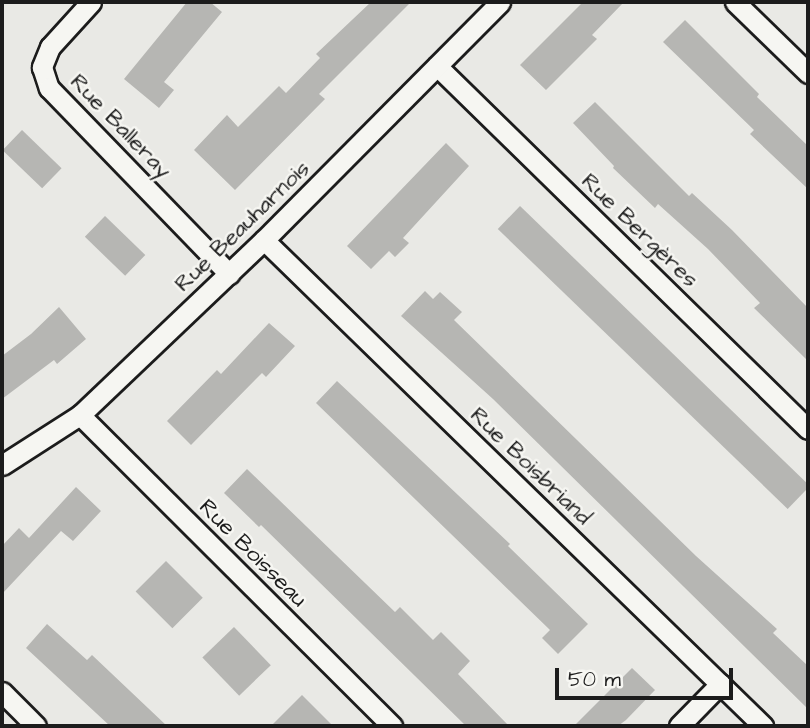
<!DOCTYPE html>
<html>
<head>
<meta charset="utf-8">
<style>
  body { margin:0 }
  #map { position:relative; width:810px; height:728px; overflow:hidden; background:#e9e9e5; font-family:"Architects Daughter",sans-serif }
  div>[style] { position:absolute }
  .building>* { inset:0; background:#b6b6b3; transform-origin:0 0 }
  .roads { filter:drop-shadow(2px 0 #1c1c1c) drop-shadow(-2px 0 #1c1c1c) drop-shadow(0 2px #1c1c1c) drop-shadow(0 -2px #1c1c1c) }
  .street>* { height:19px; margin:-9.5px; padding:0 9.5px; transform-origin:9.5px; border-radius:9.5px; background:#f6f6f2 }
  span { translate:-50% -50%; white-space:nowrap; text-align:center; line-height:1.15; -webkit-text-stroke:5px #f6f6f2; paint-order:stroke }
  .street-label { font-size:23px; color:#1c1c1c }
  .frame { position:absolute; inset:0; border:4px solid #1c1c1c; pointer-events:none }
  .scale { position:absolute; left:555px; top:668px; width:178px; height:32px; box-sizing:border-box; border:4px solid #1c1c1c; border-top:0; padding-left:9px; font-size:21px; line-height:24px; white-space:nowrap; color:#1c1c1c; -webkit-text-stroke:5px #f6f6f2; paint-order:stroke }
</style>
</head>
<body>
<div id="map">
  <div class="building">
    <div style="clip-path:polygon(187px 2px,210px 2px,222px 12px,164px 82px,174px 90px,159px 108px,124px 79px)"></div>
    <div style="clip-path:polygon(371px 2px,411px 2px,319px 94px,325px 99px,235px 190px,194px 150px,227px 115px,238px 127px,279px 86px,286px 93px,320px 58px,316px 54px)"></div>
    <div style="clip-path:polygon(583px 2px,624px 2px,592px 35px,597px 39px,546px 90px,520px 65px)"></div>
    <div style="clip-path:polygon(685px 20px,759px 94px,757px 97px,808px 146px,808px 189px,750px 134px,754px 130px,663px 42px)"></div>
    <div style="clip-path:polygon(595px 102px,689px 196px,692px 193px,732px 230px,808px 308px,808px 361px,754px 308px,760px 303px,708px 249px,658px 204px,655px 208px,613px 168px,614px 166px,573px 123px)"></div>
    <div style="left:22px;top:130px;width:55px;height:28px;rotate:44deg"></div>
    <div style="clip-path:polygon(446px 143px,469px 166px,403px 238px,409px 243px,395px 257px,389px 251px,371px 269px,347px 246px)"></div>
    <div style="left:520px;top:206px;width:403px;height:32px;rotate:44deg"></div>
    <div style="left:105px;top:216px;width:56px;height:29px;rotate:44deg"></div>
    <div style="clip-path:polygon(425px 291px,433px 299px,440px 292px,462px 312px,454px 320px,696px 556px,777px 629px,773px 633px,808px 666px,808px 709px,493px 399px,401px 316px)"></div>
    <div style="clip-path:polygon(59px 307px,86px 339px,57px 364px,54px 360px,2px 399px,2px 356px,31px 334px)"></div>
    <div style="clip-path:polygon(269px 323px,295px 346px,266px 377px,262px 373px,191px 445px,167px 421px,217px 370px,221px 374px)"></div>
    <div style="clip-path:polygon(337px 381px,510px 544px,508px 546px,588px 624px,558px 654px,542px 638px,550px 630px,316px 403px)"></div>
    <div style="clip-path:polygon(247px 469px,395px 612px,400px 607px,433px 640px,441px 632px,470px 661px,458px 674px,509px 726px,466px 726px,261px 525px,259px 527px,224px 493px)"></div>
    <div style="clip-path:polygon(76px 487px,101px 511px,73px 541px,61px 531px,2px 594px,2px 546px,19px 528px,29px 538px)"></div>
    <div style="left:166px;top:561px;width:52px;height:43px;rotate:45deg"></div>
    <div style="clip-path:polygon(47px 624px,87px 660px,92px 655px,167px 726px,110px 726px,26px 648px)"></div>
    <div style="left:234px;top:627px;width:53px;height:44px;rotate:46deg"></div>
    <div style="clip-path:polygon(632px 668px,655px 690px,626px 720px,618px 726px,574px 726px)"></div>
    <div style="clip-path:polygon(302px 695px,333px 726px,271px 726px)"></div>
  </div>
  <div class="roads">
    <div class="street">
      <div style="left:91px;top:2px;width:61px;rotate:132.3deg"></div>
      <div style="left:50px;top:47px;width:22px;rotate:112deg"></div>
      <div style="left:42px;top:67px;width:22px;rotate:72deg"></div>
      <div style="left:49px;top:88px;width:259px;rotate:45.9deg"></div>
      <div style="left:735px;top:2px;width:102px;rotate:44.2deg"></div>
      <div style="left:437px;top:66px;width:519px;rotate:44.38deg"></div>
      <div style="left:264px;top:240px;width:697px;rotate:44.24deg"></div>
      <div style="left:80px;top:415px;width:441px;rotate:44.9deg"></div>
      <div style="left:2px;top:465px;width:93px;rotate:-32.7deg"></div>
      <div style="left:80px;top:415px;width:254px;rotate:-43.6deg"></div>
      <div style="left:264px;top:240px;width:335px;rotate:-45.2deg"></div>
      <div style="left:2px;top:692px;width:48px;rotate:45deg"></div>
      <div style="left:679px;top:726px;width:59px;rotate:-45.7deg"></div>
    </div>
  </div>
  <div class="street-label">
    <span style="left:121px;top:126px;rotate:46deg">Rue Balleray</span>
    <span style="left:242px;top:226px;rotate:-44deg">Rue Beauharnois</span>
    <span style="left:640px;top:230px;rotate:44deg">Rue Bergères</span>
    <span style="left:531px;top:466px;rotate:44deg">Rue Boisbriand</span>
    <span style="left:253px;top:553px;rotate:45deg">Rue Boisseau</span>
  </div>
  <div class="frame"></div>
  <div class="scale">50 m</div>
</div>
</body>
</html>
